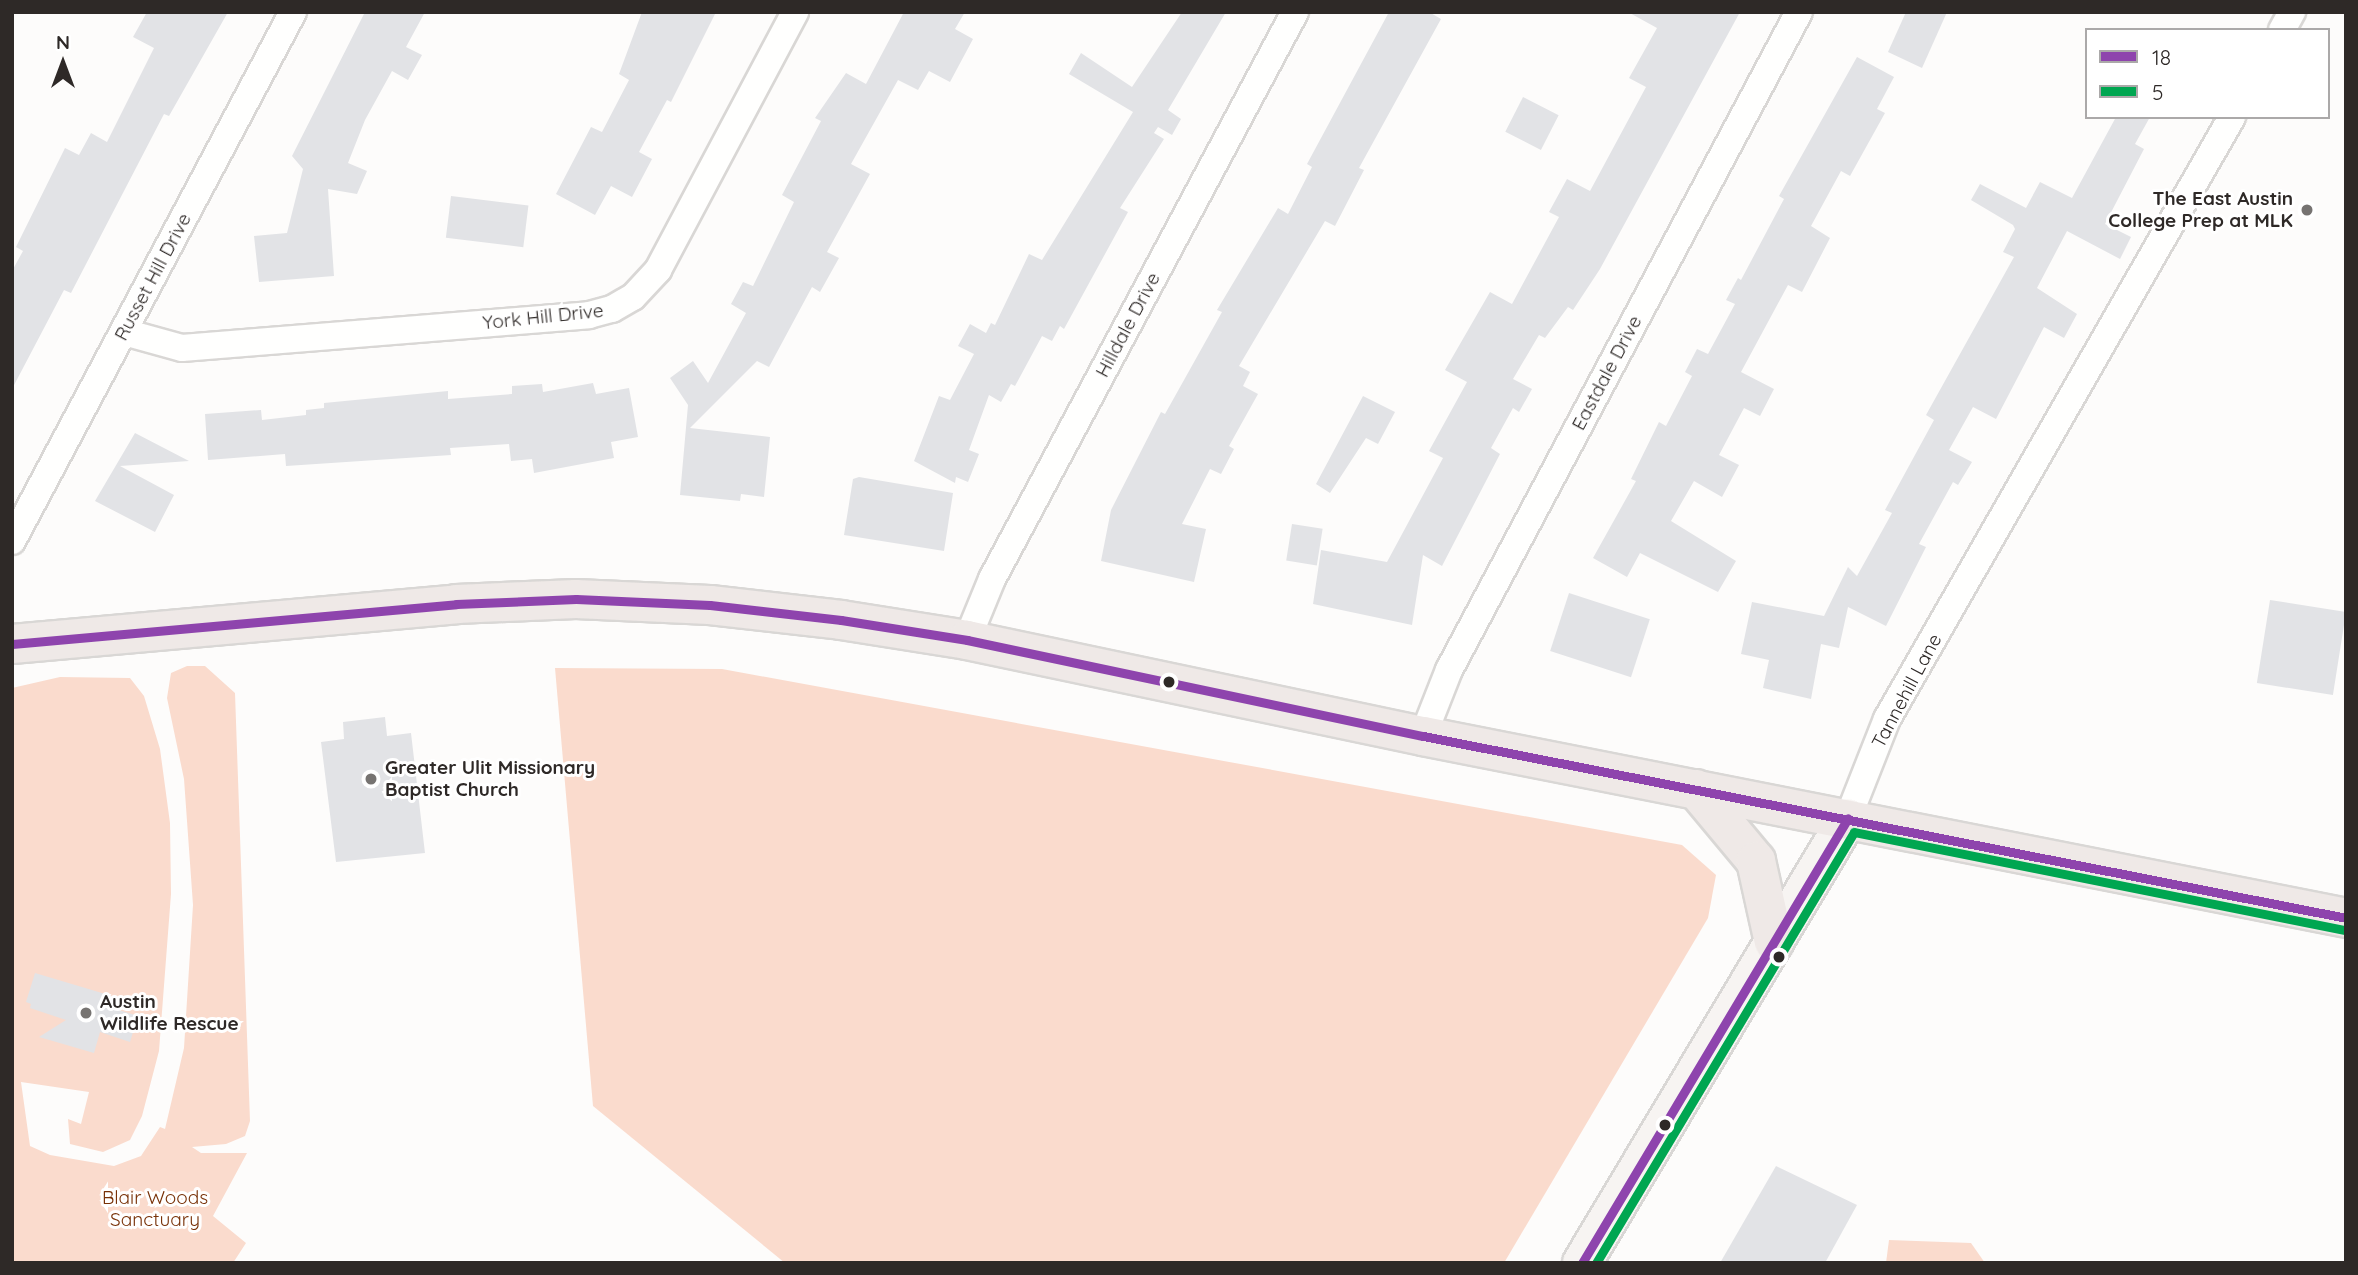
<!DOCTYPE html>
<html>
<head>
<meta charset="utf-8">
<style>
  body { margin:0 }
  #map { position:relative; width:2358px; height:1275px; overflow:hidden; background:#fdfcfb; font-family:Quicksand,sans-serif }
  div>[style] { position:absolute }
  .green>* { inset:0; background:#fadbcd }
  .building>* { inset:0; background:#e2e3e6; transform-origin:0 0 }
  .roads { filter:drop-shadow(2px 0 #d9d7d5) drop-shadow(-2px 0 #d9d7d5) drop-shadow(0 2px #d9d7d5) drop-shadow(0 -2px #d9d7d5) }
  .street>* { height:26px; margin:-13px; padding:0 13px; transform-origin:13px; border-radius:13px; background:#fffffe }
  .secondary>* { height:38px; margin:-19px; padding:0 19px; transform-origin:19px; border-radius:19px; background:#f7f4f2 }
  .primary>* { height:38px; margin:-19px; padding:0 19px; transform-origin:19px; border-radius:19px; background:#efe9e7 }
  .bus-1>* { height:9px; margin:-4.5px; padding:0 4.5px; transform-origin:4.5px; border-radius:4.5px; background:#8e44ad }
  .bus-2>* { height:9px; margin:-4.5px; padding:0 4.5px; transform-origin:4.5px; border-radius:4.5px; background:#00a651 }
  .dots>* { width:19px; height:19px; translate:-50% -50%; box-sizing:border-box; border:4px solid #fff; border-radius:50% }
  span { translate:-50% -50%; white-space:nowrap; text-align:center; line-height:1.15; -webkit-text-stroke:6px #fff; paint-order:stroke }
  .poi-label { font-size:19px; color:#2e2927; font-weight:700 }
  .right { translate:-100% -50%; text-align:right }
  .left { translate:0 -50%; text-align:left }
  .street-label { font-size:19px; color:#2e2927 }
  .park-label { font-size:19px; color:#783107 }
  .frame { position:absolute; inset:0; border:14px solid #2e2927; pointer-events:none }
  .legend { position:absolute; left:2085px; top:28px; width:245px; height:91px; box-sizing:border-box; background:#fff; border:2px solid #aba9a9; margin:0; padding:9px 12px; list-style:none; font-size:21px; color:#2e2927 }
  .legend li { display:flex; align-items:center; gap:14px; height:35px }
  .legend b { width:35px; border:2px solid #aba9a9 }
  .north { position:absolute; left:28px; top:28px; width:70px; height:70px; -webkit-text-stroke:5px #fff; paint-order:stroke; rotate:0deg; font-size:19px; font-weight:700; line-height:28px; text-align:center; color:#2e2927 }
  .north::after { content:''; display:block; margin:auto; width:24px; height:32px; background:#2e2927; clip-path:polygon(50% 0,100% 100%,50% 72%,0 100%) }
</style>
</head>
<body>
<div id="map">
  <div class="green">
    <div style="clip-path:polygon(187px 666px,205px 666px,235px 693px,250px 1121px,245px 1136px,226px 1144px,192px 1147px,201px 1153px,247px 1153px,213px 1216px,246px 1243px,233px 1263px,12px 1263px,12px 688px,60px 677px,130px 678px,144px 696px,160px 749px,170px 823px,171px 894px,159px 1051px,142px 1116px,130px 1140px,103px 1152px,70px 1144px,68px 1119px,81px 1124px,89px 1092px,21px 1082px,30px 1146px,50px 1155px,114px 1166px,141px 1156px,160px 1127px,165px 1129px,184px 1048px,193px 905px,184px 779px,167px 698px,171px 673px)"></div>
    <div style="clip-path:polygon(555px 668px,722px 669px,1682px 845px,1716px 875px,1708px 918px,1504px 1263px,785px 1263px,593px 1106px)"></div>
    <div style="clip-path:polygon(1889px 1240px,1971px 1243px,1985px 1263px,1886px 1263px)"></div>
  </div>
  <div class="building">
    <div style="clip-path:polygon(147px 12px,228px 12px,169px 116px,164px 114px,71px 293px,64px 290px,12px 389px,12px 271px,23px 251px,16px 247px,65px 148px,79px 155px,91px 133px,107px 142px,154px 48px,133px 37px)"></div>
    <div style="clip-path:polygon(365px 12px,425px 12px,406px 47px,422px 55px,408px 80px,392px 71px,365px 120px,348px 163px,367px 171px,357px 194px,328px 189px,334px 276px,259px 282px,254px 236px,287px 233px,303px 169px,292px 156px)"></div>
    <div style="clip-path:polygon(642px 12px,716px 12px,671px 102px,667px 100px,639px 152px,652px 159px,632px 197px,611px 186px,595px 215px,556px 194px,591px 127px,602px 132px,629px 80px,619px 74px)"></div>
    <div style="clip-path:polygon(904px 12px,965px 12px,955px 29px,973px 39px,950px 82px,929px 71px,918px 90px,898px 80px,851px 164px,870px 174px,827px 252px,839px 258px,820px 292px,812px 287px,769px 367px,757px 361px,690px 428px,770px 437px,764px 497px,741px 494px,740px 501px,680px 495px,688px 405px,670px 378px,693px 361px,708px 383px,746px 313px,731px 304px,743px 282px,753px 286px,794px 202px,782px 195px,821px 121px,815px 118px,846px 73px,866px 84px)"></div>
    <div style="clip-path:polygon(1182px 12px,1226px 12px,1168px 110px,1181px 119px,1172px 135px,1158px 127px,1154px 133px,1164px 139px,1120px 208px,1128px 212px,1064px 329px,1060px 326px,1052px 341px,1042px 336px,1015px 386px,1011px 384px,1001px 402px,989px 395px,969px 450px,979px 454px,968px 482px,956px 477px,955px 483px,914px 461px,939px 396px,950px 400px,974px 354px,958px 346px,970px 324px,986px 333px,991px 323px,995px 325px,1029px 254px,1042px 260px,1133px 112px,1069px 74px,1081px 53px,1132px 87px)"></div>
    <div style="clip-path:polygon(1389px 12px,1429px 12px,1441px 19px,1359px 168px,1364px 170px,1335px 226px,1325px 221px,1239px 366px,1250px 372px,1243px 386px,1258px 394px,1229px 446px,1234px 449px,1221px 474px,1210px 469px,1182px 524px,1206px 529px,1194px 582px,1101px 561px,1111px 510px,1161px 412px,1165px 414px,1222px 312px,1217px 310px,1278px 208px,1288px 214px,1312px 167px,1307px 164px)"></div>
    <div style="clip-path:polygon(1628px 12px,1740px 12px,1600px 269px,1573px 310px,1568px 307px,1545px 338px,1539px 335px,1513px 379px,1532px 389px,1519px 412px,1513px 408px,1491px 448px,1500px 454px,1442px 566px,1423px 555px,1412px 625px,1313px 604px,1321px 550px,1387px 562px,1443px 458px,1429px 451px,1467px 382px,1445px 370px,1490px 292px,1512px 304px,1559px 217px,1549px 212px,1567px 179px,1590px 191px,1646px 87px,1629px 78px,1657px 28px)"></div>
    <div style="clip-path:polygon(1906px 12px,1947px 12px,1922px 68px,1888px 52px)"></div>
    <div style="clip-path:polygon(1857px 57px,1894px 77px,1877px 109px,1885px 113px,1850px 176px,1841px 171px,1811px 226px,1830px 238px,1802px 292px,1788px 285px,1741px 372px,1774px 389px,1760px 416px,1744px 408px,1719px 455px,1739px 465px,1722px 497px,1694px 481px,1671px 521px,1736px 561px,1718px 592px,1640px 553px,1627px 577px,1593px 558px,1636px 481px,1631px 479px,1659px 422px,1666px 426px,1692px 376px,1685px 372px,1697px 349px,1708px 354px,1735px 304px,1726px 300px,1738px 278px,1741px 280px,1784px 199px,1779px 196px)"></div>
    <div style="left:1523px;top:97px;width:40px;height:39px;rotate:27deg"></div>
    <div style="clip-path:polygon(2116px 117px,2150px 117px,2135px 144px,2144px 149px,2105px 224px,2131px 237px,2120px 259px,2067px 231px,2037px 288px,2077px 314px,2064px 338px,2044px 327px,1996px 419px,1973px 407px,1949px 450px,1972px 462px,1958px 485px,1953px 482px,1919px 544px,1926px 547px,1886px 626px,1848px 607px,1839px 648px,1821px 644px,1811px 699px,1763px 688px,1769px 660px,1741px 654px,1752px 602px,1824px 616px,1848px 567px,1857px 576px,1892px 513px,1885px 510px,1934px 420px,1926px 415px,2014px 257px,2003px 252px,2015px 229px,2013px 225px,1971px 200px,1980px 184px,2026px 208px,2040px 182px,2072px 198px)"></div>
    <div style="left:451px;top:196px;width:78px;height:42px;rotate:7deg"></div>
    <div style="clip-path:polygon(593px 383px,596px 394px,629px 388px,638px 437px,611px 442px,614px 458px,534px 473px,532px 459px,511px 461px,509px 444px,450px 448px,451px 455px,286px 466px,285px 454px,208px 460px,205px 414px,261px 410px,262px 420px,306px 415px,306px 410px,324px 408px,324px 403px,448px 391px,448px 399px,512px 394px,512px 386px,542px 384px,543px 392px)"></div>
    <div style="clip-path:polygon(1363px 396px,1395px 412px,1378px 444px,1366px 438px,1330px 493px,1316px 484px)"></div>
    <div style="clip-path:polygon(135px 433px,189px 461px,120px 466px,174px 495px,155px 532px,95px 501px)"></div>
    <div style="clip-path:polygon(859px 477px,953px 493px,944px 551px,844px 535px,853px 479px)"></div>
    <div style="left:1292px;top:524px;width:31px;height:37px;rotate:9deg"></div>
    <div style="left:1569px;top:593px;width:85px;height:61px;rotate:18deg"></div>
    <div style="left:2270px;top:600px;width:77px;height:84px;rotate:9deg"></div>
    <div style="clip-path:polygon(385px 717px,387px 736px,411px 733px,425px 853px,336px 862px,321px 742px,344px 739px,343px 722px)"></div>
    <div style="clip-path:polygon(35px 973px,122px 999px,119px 1010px,138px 1016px,130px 1042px,100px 1032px,94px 1053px,39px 1037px,66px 1020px,30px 1008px,31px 1004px,26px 1002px)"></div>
    <div style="clip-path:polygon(1776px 1166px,1857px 1205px,1825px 1263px,1720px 1263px)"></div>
  </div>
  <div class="roads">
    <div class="street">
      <div style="left:2282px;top:30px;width:21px;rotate:-61deg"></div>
      <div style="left:124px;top:332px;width:60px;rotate:15.4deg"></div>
      <div style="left:182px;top:348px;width:408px;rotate:-4.6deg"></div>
      <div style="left:589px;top:315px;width:24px;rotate:-15deg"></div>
      <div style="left:612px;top:309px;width:24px;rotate:-30deg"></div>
      <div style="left:633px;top:297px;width:37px;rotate:-47deg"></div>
      <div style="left:658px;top:270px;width:292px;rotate:-62deg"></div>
      <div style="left:12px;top:541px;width:599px;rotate:-62.02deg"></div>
      <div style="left:967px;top:640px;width:66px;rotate:-67.7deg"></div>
      <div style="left:992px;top:579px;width:643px;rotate:-61.88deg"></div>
      <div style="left:1423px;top:736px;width:71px;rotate:-68.5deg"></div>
      <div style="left:1449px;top:670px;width:745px;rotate:-61.99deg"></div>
      <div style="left:1848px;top:818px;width:106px;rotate:-68.5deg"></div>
      <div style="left:1887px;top:719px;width:694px;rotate:-60.18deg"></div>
    </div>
    <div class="secondary">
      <div style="left:1582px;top:1263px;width:518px;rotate:-59.13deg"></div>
    </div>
    <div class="primary">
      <div style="left:12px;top:644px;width:446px;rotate:-5.1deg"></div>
      <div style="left:456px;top:604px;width:120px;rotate:-2.4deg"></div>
      <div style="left:576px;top:599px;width:134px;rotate:2.6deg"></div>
      <div style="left:710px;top:605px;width:132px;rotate:6.5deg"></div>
      <div style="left:841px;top:620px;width:128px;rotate:9deg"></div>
      <div style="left:967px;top:640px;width:466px;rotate:11.9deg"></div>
      <div style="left:1423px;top:736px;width:941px;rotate:11.15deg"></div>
      <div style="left:1696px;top:789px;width:94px;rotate:50.2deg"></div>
      <div style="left:1756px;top:861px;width:83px;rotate:77.5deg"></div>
    </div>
  </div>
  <div class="bus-1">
    <div style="left:12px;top:644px;width:446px;rotate:-5.1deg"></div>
    <div style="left:456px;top:604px;width:120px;rotate:-2.4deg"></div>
    <div style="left:576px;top:599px;width:134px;rotate:2.6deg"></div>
    <div style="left:710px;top:605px;width:132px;rotate:6.5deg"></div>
    <div style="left:841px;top:620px;width:128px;rotate:9deg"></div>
    <div style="left:967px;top:640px;width:466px;rotate:11.9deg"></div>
    <div style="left:1423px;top:736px;width:941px;rotate:11.15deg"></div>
    <div style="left:1582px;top:1263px;width:518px;rotate:-59.13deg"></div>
  </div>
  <div class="bus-2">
    <div style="left:1596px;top:1263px;width:502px;rotate:-59.09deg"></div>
    <div style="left:1854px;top:832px;width:500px;rotate:11.3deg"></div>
  </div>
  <div class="dots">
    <div style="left:2307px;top:210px;background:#767371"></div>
    <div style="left:1169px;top:682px;background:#2e2927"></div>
    <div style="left:371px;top:779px;background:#767371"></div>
    <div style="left:1779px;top:957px;background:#2e2927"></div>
    <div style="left:86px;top:1013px;background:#767371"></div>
    <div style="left:1665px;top:1125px;background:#2e2927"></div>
  </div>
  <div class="poi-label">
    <span class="right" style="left:2293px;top:210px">The East Austin<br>College Prep at MLK</span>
    <span class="left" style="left:385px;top:779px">Greater Ulit Missionary<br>Baptist Church</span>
    <span class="left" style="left:100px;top:1013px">Austin<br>Wildlife Rescue</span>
  </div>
  <div class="street-label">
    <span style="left:153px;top:277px;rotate:-62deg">Russet Hill Drive</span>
    <span style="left:543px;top:317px;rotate:-6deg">York Hill Drive</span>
    <span style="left:1128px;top:325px;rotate:-62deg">Hilldale Drive</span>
    <span style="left:1607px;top:373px;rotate:-62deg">Eastdale Drive</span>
    <span style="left:1907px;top:691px;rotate:-62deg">Tannehill Lane</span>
  </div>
  <div class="park-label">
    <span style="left:155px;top:1209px">Blair Woods<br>Sanctuary</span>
  </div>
  <div class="frame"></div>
  <ul class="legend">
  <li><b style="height:9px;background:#8e44ad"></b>18</li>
  <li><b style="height:9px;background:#00a651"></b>5</li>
  </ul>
  <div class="north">N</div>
</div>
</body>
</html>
